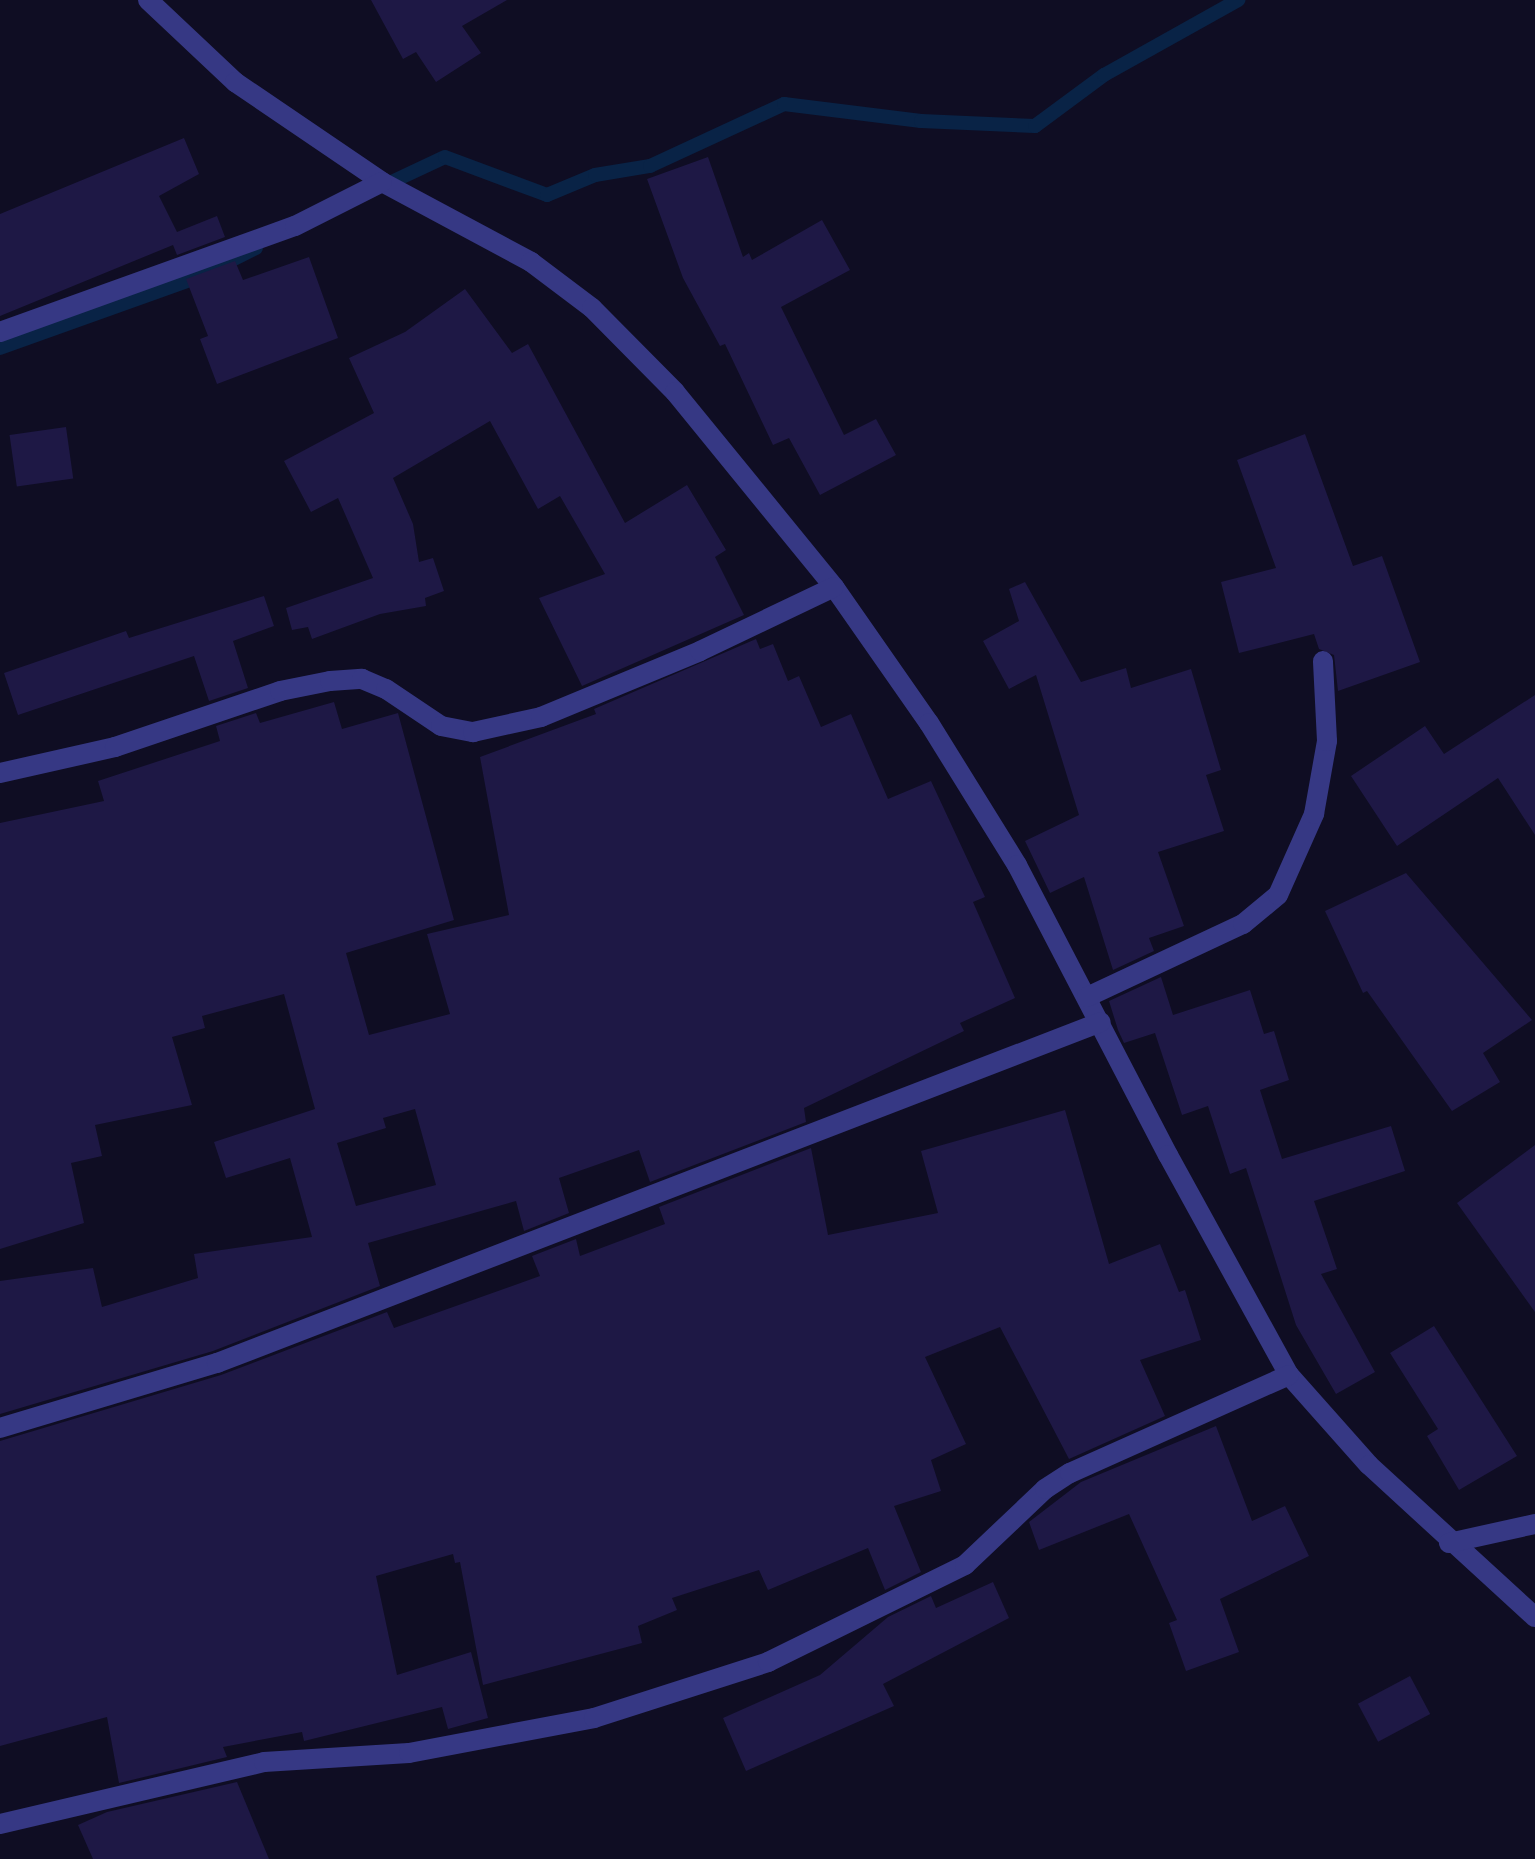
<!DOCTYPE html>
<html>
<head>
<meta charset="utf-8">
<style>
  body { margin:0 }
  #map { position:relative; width:1535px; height:1859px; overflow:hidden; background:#0f0d23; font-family:"Source Sans 3",sans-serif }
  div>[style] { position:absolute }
  .stream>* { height:14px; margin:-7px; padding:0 7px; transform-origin:7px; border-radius:7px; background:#092346 }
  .building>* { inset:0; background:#1e1845; transform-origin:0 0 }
  .minor>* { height:20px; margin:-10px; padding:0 10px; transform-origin:10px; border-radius:10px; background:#363884 }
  span { translate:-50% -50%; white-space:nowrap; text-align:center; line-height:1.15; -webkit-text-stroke:6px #0f0d23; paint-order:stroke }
</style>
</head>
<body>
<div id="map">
  <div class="stream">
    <div style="left:383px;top:186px;width:68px;rotate:-25.1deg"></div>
    <div style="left:445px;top:157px;width:109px;rotate:20.4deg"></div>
    <div style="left:547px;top:195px;width:52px;rotate:-22.6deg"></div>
    <div style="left:595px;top:175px;width:56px;rotate:-9.3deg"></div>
    <div style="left:650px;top:166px;width:148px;rotate:-24.8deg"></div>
    <div style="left:784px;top:104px;width:138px;rotate:7.1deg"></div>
    <div style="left:921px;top:121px;width:114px;rotate:2.5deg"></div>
    <div style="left:1035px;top:126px;width:86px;rotate:-36.5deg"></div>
    <div style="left:1104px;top:75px;width:154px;rotate:-29.2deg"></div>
    <div style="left:0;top:348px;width:208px;rotate:-19.7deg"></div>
    <div style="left:196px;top:278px;width:67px;rotate:-26.6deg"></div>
  </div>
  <div class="building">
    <div style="clip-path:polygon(371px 0,507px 0,462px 26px,481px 53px,436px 82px,416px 52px,403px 59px)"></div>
    <div style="clip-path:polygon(184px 138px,199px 174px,159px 196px,177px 232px,217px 216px,225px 237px,177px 255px,173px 245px,0 316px,0 214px)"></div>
    <div style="clip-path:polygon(708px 157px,743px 257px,749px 253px,752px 260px,822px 220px,850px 270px,781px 307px,844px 435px,876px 419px,896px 455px,820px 495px,789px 438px,773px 445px,725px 344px,720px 346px,683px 278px,647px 179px)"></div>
    <div style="clip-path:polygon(309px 257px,338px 338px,217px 384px,200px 339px,208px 336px,186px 279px,235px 261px,243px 280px)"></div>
    <div style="clip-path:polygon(465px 289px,512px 353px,528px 344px,625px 523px,687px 485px,726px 550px,715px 557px,744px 615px,582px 686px,539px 598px,605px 574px,560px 496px,538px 509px,490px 421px,393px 478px,413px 524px,419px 562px,433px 558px,444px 591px,425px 598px,426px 606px,380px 614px,312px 639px,308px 627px,292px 630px,286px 608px,373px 578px,338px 498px,311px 512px,284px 461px,374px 413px,349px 358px,405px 332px)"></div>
    <div style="left:66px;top:427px;width:52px;height:57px;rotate:82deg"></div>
    <div style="clip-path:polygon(1305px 434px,1353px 566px,1382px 556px,1420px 662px,1338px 691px,1334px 655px,1319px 649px,1314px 634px,1239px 653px,1221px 582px,1276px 568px,1237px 460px)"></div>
    <div style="clip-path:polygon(1025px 582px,1081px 682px,1126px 668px,1131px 688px,1191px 669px,1221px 770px,1206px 775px,1224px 831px,1158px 852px,1184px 926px,1149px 938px,1154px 951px,1113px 970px,1084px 877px,1050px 893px,1025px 841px,1079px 815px,1036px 675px,1009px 689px,983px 641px,1019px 621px,1009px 589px)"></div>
    <div style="clip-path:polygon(264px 596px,274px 626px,233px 641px,248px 688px,209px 701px,194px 656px,18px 715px,4px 673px,126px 631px,129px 638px)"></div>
    <div style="clip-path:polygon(evenodd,756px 639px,760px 649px,773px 644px,788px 681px,799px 676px,821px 727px,851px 714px,888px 799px,931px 781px,985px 897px,973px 902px,1015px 998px,960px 1023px,964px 1031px,804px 1108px,806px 1122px,650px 1182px,639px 1150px,559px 1178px,569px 1213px,524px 1231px,516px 1201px,368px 1243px,380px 1286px,213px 1351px,0 1414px,0 1281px,93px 1268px,102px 1307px,198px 1278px,194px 1254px,312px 1237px,290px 1158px,226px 1178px,214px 1142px,315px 1109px,284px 994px,202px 1016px,205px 1028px,172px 1037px,192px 1105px,95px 1125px,102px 1156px,71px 1163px,84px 1223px,0 1249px,0 823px,104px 801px,98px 781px,220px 741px,216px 726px,256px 713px,260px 723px,334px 702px,342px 729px,398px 713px,454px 920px,346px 953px,369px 1035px,450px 1014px,427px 934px,509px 915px,480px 757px,596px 714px,594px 709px,756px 639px,415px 1109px,436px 1185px,356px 1206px,337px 1143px,386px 1128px,383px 1118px,415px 1109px)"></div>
    <div style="clip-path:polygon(1535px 695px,1535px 835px,1498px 778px,1397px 846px,1351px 776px,1425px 726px,1444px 754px)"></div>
    <div style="clip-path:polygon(1406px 873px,1532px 1020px,1483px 1053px,1500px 1082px,1452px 1111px,1367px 991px,1363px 993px,1325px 911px)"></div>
    <div style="clip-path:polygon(1161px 977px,1173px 1015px,1250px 990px,1264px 1034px,1274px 1031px,1289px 1080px,1260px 1090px,1282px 1159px,1391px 1126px,1405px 1171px,1314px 1201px,1337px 1269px,1321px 1274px,1375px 1372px,1336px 1394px,1296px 1325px,1246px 1168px,1230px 1174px,1208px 1106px,1182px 1115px,1155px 1033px,1124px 1043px,1118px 1030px,1109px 1001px)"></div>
    <div style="clip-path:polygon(1065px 1110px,1109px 1264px,1160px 1244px,1179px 1292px,1185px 1290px,1201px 1340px,1140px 1360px,1165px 1416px,1069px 1459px,1000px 1327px,925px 1357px,966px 1444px,931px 1460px,941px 1491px,894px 1506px,921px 1572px,885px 1590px,868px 1548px,768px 1590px,759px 1570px,672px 1598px,677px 1610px,638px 1626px,642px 1643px,483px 1685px,460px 1562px,455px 1563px,453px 1554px,376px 1576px,397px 1675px,471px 1652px,488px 1718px,448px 1729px,442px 1707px,304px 1741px,302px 1732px,223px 1747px,227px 1757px,119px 1783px,107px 1717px,0 1746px,0 1441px,221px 1375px,387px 1312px,394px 1328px,540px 1276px,532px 1256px,576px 1239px,580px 1256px,665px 1224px,659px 1207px,811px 1148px,828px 1235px,938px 1213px,921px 1151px)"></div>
    <div style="clip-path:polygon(1535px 1145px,1535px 1312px,1457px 1203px)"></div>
    <div style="clip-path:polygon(1434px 1326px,1517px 1456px,1459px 1490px,1427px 1436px,1438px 1429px,1390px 1353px)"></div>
    <div style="clip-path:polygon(1216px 1426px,1252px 1521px,1285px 1506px,1309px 1556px,1220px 1599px,1239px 1652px,1186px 1671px,1169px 1623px,1177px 1620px,1129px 1514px,1039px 1550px,1029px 1522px,1081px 1482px)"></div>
    <div style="clip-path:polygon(993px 1582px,1009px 1618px,883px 1684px,894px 1706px,746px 1771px,723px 1718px,820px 1675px,888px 1617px,931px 1596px,936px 1608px)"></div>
    <div style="left:1410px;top:1676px;width:43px;height:59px;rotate:62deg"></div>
    <div style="clip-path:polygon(237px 1782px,269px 1859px,93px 1859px,78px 1825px,107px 1812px)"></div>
  </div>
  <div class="minor">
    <div style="left:148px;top:0;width:120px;rotate:43.3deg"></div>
    <div style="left:235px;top:82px;width:178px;rotate:34.2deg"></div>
    <div style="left:382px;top:182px;width:169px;rotate:28.2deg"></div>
    <div style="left:531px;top:262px;width:76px;rotate:37deg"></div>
    <div style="left:592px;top:308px;width:118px;rotate:45.3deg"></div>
    <div style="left:675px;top:392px;width:252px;rotate:50.8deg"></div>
    <div style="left:834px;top:587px;width:166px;rotate:55.1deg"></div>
    <div style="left:929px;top:723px;width:167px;rotate:58.2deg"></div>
    <div style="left:1017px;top:865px;width:327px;rotate:62.5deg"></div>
    <div style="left:1168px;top:1155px;width:251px;rotate:61.2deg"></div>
    <div style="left:1289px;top:1375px;width:120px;rotate:48.4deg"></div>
    <div style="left:1369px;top:1465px;width:225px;rotate:42.5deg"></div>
    <div style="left:0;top:332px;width:313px;rotate:-19.8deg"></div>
    <div style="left:295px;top:226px;width:97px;rotate:-26.8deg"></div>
    <div style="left:0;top:773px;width:118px;rotate:-12.7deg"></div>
    <div style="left:115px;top:747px;width:174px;rotate:-18.7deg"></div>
    <div style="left:280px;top:691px;width:51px;rotate:-11.3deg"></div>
    <div style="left:330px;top:681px;width:32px;rotate:-4deg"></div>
    <div style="left:362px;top:679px;width:26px;rotate:23deg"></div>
    <div style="left:386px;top:689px;width:66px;rotate:33.9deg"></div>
    <div style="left:441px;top:726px;width:33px;rotate:11deg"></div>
    <div style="left:473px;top:732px;width:70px;rotate:-12.4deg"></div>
    <div style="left:541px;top:717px;width:172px;rotate:-22.5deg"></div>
    <div style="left:700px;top:651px;width:148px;rotate:-25.5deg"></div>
    <div style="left:1087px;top:997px;width:172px;rotate:-25.1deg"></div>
    <div style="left:1243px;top:924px;width:45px;rotate:-39.6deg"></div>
    <div style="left:1278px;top:895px;width:89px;rotate:-66deg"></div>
    <div style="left:1314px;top:814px;width:74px;rotate:-79.9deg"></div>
    <div style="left:1327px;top:741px;width:80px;rotate:-92.9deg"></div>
    <div style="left:0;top:1428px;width:227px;rotate:-16.7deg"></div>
    <div style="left:217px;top:1363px;width:947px;rotate:-21.09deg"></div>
    <div style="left:1449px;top:1543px;width:88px;rotate:-12.5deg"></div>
    <div style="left:0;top:1824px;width:271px;rotate:-13.2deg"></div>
    <div style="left:264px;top:1762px;width:145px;rotate:-3.6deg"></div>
    <div style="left:409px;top:1753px;width:188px;rotate:-10.7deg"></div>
    <div style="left:594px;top:1718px;width:183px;rotate:-17.8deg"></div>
    <div style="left:768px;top:1662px;width:220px;rotate:-26.2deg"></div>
    <div style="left:965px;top:1565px;width:110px;rotate:-43.5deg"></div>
    <div style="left:1045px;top:1489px;width:30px;rotate:-33deg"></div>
    <div style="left:1070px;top:1473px;width:240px;rotate:-24.1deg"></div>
  </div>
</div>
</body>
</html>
